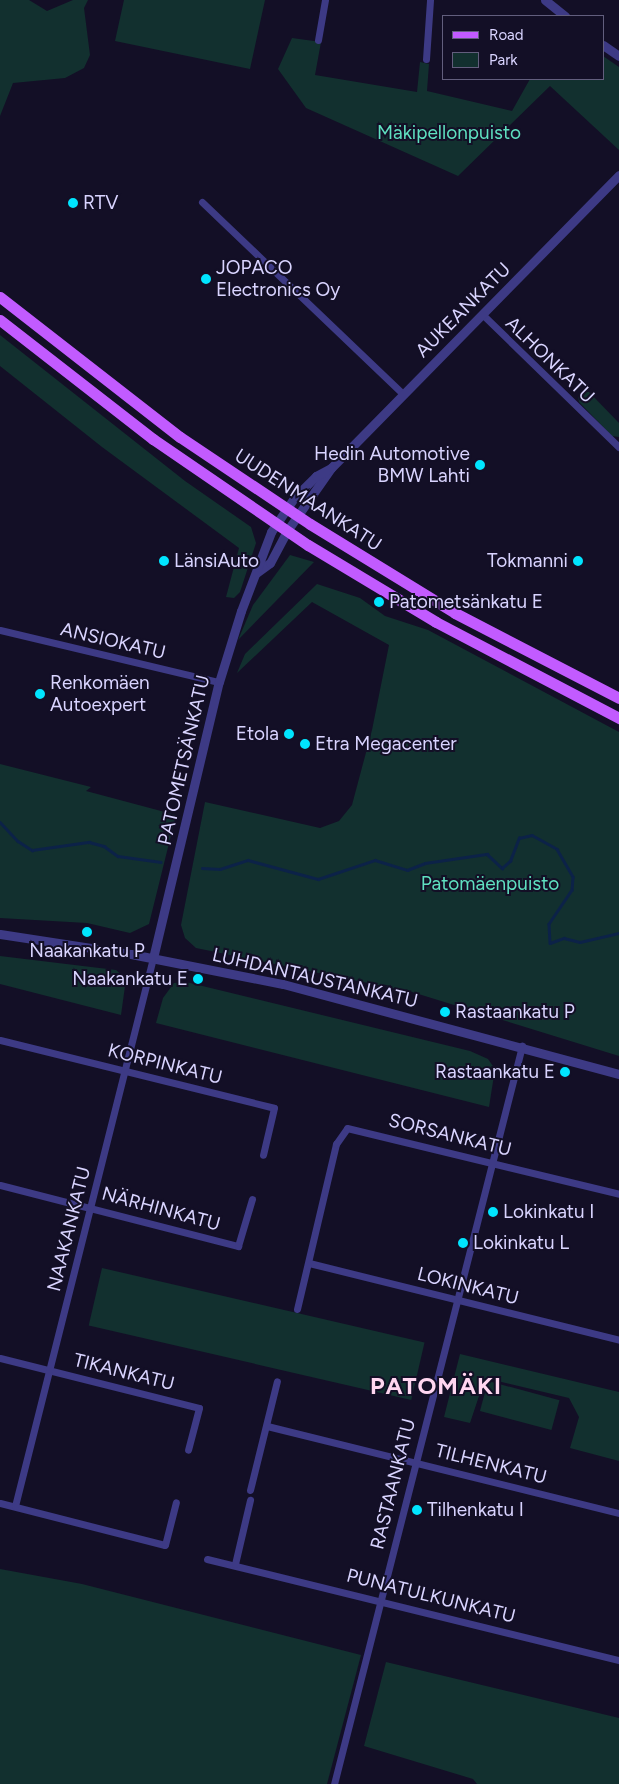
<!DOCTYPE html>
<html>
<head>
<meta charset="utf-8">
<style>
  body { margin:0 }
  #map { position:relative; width:619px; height:1784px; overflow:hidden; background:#130f26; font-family:Figtree,sans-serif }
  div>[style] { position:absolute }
  .green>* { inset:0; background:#12302f; transform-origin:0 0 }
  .stream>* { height:2.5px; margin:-1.25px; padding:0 1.25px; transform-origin:1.25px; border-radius:1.25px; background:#0c2248 }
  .minor>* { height:7px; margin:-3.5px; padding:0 3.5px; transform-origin:3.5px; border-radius:3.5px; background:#3d3a85 }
  .tertiary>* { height:9px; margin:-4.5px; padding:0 4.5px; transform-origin:4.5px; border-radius:4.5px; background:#3d3a85 }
  .primary>* { height:11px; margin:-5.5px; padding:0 5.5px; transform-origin:5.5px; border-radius:5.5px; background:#c25bff }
  .dots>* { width:14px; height:14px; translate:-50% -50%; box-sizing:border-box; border:2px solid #130f26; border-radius:50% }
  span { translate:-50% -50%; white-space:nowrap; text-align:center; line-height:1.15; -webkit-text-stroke:4px #130f26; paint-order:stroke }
  .park-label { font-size:19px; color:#5fe0c0 }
  .poi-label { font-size:19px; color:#d9d4ff }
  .left { translate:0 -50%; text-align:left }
  .right { translate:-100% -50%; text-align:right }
  .street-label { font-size:19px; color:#d9d4ff }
  .district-label { font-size:24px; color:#ffd6f0; font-weight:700; letter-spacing:1px }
  .legend { position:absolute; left:442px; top:15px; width:162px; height:65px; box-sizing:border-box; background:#130f26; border:1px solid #625e7d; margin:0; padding:6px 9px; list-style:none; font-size:15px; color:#d9d4ff }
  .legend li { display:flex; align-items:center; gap:10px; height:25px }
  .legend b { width:25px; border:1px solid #625e7d }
</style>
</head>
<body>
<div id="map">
  <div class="green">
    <div style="clip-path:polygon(0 0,29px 0,47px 11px,73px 0,88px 0,84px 8px,90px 55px,84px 68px,65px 78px,13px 83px,0 116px)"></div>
    <div style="clip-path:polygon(124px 0,265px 0,250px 69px,115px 41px)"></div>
    <div style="clip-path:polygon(292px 38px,321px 42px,315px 75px,417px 92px,420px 62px,429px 64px,427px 91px,512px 111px,530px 79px,603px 79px,603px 56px,619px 67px,619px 150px,550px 86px,458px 176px,306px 108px,278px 69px)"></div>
    <div style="clip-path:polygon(0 335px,185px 481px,251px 527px,256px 543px,240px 592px,234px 598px,226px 597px,239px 548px,102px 447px,0 366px)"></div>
    <div style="clip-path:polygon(584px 392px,589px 392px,619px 423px,619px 437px,612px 436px,579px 402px,578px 397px)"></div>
    <div style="clip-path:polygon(290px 555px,314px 562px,238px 640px,253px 605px)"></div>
    <div style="clip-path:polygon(317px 584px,360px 598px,385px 616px,428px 630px,619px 732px,619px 1056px,412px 992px,196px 948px,185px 938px,181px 925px,205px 802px,320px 828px,339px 821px,352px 805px,372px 730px,389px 645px,312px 602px,237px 673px,245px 654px)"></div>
    <div style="clip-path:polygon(0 764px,91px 787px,86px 791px,176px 815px,149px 924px,130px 933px,87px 923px,0 918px)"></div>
    <div style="clip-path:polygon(0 956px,116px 970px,126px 979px,121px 1015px,0 984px)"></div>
    <div style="clip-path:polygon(186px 982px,470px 1051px,488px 1059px,495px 1069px,489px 1107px,156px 1023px,163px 998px,174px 983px)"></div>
    <div style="left:102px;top:1268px;width:331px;height:59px;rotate:13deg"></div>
    <div style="clip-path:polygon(460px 1354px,619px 1392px,619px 1461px,570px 1448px,579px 1417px,569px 1398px,485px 1378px,470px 1423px,444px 1417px)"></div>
    <div style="left:488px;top:1381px;width:74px;height:31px;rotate:15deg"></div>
    <div style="clip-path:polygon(0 1569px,82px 1584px,361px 1655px,327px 1784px,0 1784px)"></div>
    <div style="clip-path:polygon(386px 1662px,619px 1718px,619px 1784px,477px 1784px,473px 1779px,364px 1746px)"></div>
  </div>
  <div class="stream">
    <div style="left:0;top:822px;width:26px;rotate:47deg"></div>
    <div style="left:18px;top:841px;width:17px;rotate:33deg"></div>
    <div style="left:32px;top:850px;width:58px;rotate:-8deg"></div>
    <div style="left:89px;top:842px;width:16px;rotate:15deg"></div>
    <div style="left:104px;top:846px;width:17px;rotate:36deg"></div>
    <div style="left:118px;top:856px;width:43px;rotate:7.9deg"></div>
    <div style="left:202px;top:868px;width:18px;rotate:3deg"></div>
    <div style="left:220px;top:869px;width:29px;rotate:-18deg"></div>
    <div style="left:248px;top:860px;width:73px;rotate:15.2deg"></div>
    <div style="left:318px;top:879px;width:60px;rotate:-18.4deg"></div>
    <div style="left:375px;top:860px;width:34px;rotate:17deg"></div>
    <div style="left:407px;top:870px;width:19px;rotate:-21deg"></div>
    <div style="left:425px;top:863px;width:63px;rotate:-8.3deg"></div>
    <div style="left:487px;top:854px;width:21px;rotate:43deg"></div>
    <div style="left:502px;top:868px;width:11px;rotate:-41deg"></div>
    <div style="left:510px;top:861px;width:25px;rotate:-69deg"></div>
    <div style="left:519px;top:838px;width:13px;rotate:-13deg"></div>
    <div style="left:532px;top:835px;width:29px;rotate:29deg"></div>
    <div style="left:557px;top:849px;width:32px;rotate:60deg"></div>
    <div style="left:573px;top:877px;width:13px;rotate:94deg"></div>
    <div style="left:572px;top:890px;width:41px;rotate:124.1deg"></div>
    <div style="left:549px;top:924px;width:19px;rotate:87deg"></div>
    <div style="left:550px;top:943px;width:15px;rotate:-20deg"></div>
    <div style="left:564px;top:938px;width:16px;rotate:14deg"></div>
    <div style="left:580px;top:942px;width:40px;rotate:-13deg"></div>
  </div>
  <div class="minor">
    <div style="left:318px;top:40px;width:41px;rotate:-80.1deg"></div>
    <div style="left:426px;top:59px;width:59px;rotate:-86.1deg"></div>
    <div style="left:202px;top:202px;width:278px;rotate:43.7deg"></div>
    <div style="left:482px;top:314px;width:191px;rotate:44.2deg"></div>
    <div style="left:0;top:630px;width:225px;rotate:13.4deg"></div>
    <div style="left:0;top:1040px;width:282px;rotate:13.9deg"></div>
    <div style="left:274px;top:1108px;width:48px;rotate:103.2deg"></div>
    <div style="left:0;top:1185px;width:246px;rotate:14.4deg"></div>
    <div style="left:238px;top:1246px;width:49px;rotate:-73.4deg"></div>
    <div style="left:309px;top:1263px;width:319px;rotate:13.9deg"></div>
    <div style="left:297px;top:1309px;width:170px;rotate:-76.7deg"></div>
    <div style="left:336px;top:1144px;width:19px;rotate:-55deg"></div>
    <div style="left:347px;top:1128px;width:280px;rotate:13.6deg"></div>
    <div style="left:0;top:1358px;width:205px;rotate:14.1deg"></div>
    <div style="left:199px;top:1408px;width:43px;rotate:104.7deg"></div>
    <div style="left:267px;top:1426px;width:363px;rotate:13.9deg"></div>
    <div style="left:250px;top:1490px;width:112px;rotate:-76.1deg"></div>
    <div style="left:0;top:1503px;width:170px;rotate:14.3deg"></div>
    <div style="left:165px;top:1545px;width:44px;rotate:-75.7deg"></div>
    <div style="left:15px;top:1506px;width:565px;rotate:-75.87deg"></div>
    <div style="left:207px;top:1559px;width:424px;rotate:13.8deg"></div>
    <div style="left:235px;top:1564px;width:66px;rotate:-76.8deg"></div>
    <div style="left:334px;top:1784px;width:762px;rotate:-75.71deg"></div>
  </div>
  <div class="tertiary">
    <div style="left:545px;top:0;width:26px;rotate:39deg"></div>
    <div style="left:603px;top:45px;width:19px;rotate:35deg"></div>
    <div style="left:256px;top:573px;width:17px;rotate:-36deg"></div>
    <div style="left:270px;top:563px;width:36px;rotate:-62deg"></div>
    <div style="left:287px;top:531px;width:77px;rotate:-55.1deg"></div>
    <div style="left:331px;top:468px;width:411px;rotate:-45.5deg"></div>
    <div style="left:0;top:934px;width:133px;rotate:8.7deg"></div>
    <div style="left:131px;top:954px;width:155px;rotate:11.2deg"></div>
    <div style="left:283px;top:984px;width:348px;rotate:15deg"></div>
    <div style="left:153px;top:958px;width:284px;rotate:-76.6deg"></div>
    <div style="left:219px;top:682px;width:74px;rotate:-72.8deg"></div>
    <div style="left:241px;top:611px;width:85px;rotate:-69.2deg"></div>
    <div style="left:271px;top:532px;width:41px;rotate:-55.9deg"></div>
    <div style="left:294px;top:498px;width:31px;rotate:-45deg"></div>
    <div style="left:316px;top:476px;width:17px;rotate:-28deg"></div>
  </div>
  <div class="primary">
    <div style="left:0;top:297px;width:228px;rotate:37.9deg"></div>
    <div style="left:180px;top:437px;width:156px;rotate:33.8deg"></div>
    <div style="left:310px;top:524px;width:170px;rotate:31.5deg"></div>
    <div style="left:455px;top:613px;width:185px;rotate:27.4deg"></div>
    <div style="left:0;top:320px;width:194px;rotate:37.9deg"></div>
    <div style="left:153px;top:439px;width:188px;rotate:34.4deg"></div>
    <div style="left:308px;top:545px;width:149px;rotate:31deg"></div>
    <div style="left:436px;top:622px;width:207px;rotate:27.7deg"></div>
  </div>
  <div class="dots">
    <div style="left:73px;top:203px;background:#00e5ff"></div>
    <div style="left:206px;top:279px;background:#00e5ff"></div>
    <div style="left:480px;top:465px;background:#00e5ff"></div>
    <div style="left:164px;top:561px;background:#00e5ff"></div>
    <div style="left:578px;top:561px;background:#00e5ff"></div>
    <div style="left:379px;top:602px;background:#00e5ff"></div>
    <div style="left:40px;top:694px;background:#00e5ff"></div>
    <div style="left:289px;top:734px;background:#00e5ff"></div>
    <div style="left:305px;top:744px;background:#00e5ff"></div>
    <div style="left:87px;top:932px;background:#00e5ff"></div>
    <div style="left:198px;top:979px;background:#00e5ff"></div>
    <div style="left:445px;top:1012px;background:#00e5ff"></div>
    <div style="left:565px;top:1072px;background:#00e5ff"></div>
    <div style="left:493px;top:1212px;background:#00e5ff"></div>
    <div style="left:463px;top:1243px;background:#00e5ff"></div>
    <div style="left:417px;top:1510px;background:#00e5ff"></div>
  </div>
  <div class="park-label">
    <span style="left:449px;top:133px">Mäkipellonpuisto</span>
    <span style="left:490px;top:884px">Patomäenpuisto</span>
  </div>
  <div class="poi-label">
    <span class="left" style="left:83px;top:203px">RTV</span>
    <span class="left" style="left:216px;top:279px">JOPACO<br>Electronics Oy</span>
    <span class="right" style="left:470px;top:465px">Hedin Automotive<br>BMW Lahti</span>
    <span class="left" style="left:174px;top:561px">LänsiAuto</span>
    <span class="right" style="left:568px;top:561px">Tokmanni</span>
    <span class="left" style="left:389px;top:602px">Patometsänkatu E</span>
    <span class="left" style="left:50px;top:694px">Renkomäen<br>Autoexpert</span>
    <span class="right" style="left:279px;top:734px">Etola</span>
    <span class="left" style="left:315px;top:744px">Etra Megacenter</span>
    <span style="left:87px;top:951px">Naakankatu P</span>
    <span class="right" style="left:188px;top:979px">Naakankatu E</span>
    <span class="left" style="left:455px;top:1012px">Rastaankatu P</span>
    <span class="right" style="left:555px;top:1072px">Rastaankatu E</span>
    <span class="left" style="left:503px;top:1212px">Lokinkatu I</span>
    <span class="left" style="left:473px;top:1243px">Lokinkatu L</span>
    <span class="left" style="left:427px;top:1510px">Tilhenkatu I</span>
  </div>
  <div class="street-label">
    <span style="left:463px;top:310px;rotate:-45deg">AUKEANKATU</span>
    <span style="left:550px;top:360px;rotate:44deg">ALHONKATU</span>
    <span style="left:308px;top:500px;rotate:33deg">UUDENMAANKATU</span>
    <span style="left:113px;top:641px;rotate:13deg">ANSIOKATU</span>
    <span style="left:184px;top:760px;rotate:-77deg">PATOMETSÄNKATU</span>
    <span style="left:315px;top:978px;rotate:13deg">LUHDANTAUSTANKATU</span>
    <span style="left:165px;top:1064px;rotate:14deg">KORPINKATU</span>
    <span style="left:450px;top:1135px;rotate:14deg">SORSANKATU</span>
    <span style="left:161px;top:1209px;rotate:15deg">NÄRHINKATU</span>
    <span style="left:69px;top:1229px;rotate:-76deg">NAAKANKATU</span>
    <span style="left:468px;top:1286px;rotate:14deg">LOKINKATU</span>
    <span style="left:124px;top:1372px;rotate:14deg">TIKANKATU</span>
    <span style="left:491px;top:1464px;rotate:14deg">TILHENKATU</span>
    <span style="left:393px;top:1484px;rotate:-76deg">RASTAANKATU</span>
    <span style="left:431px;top:1596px;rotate:14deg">PUNATULKUNKATU</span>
  </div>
  <div class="district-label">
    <span style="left:436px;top:1386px">PATOMÄKI</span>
  </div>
  <ul class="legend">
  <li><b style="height:6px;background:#c25bff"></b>Road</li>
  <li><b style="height:14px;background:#12302f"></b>Park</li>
  </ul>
</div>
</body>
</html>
